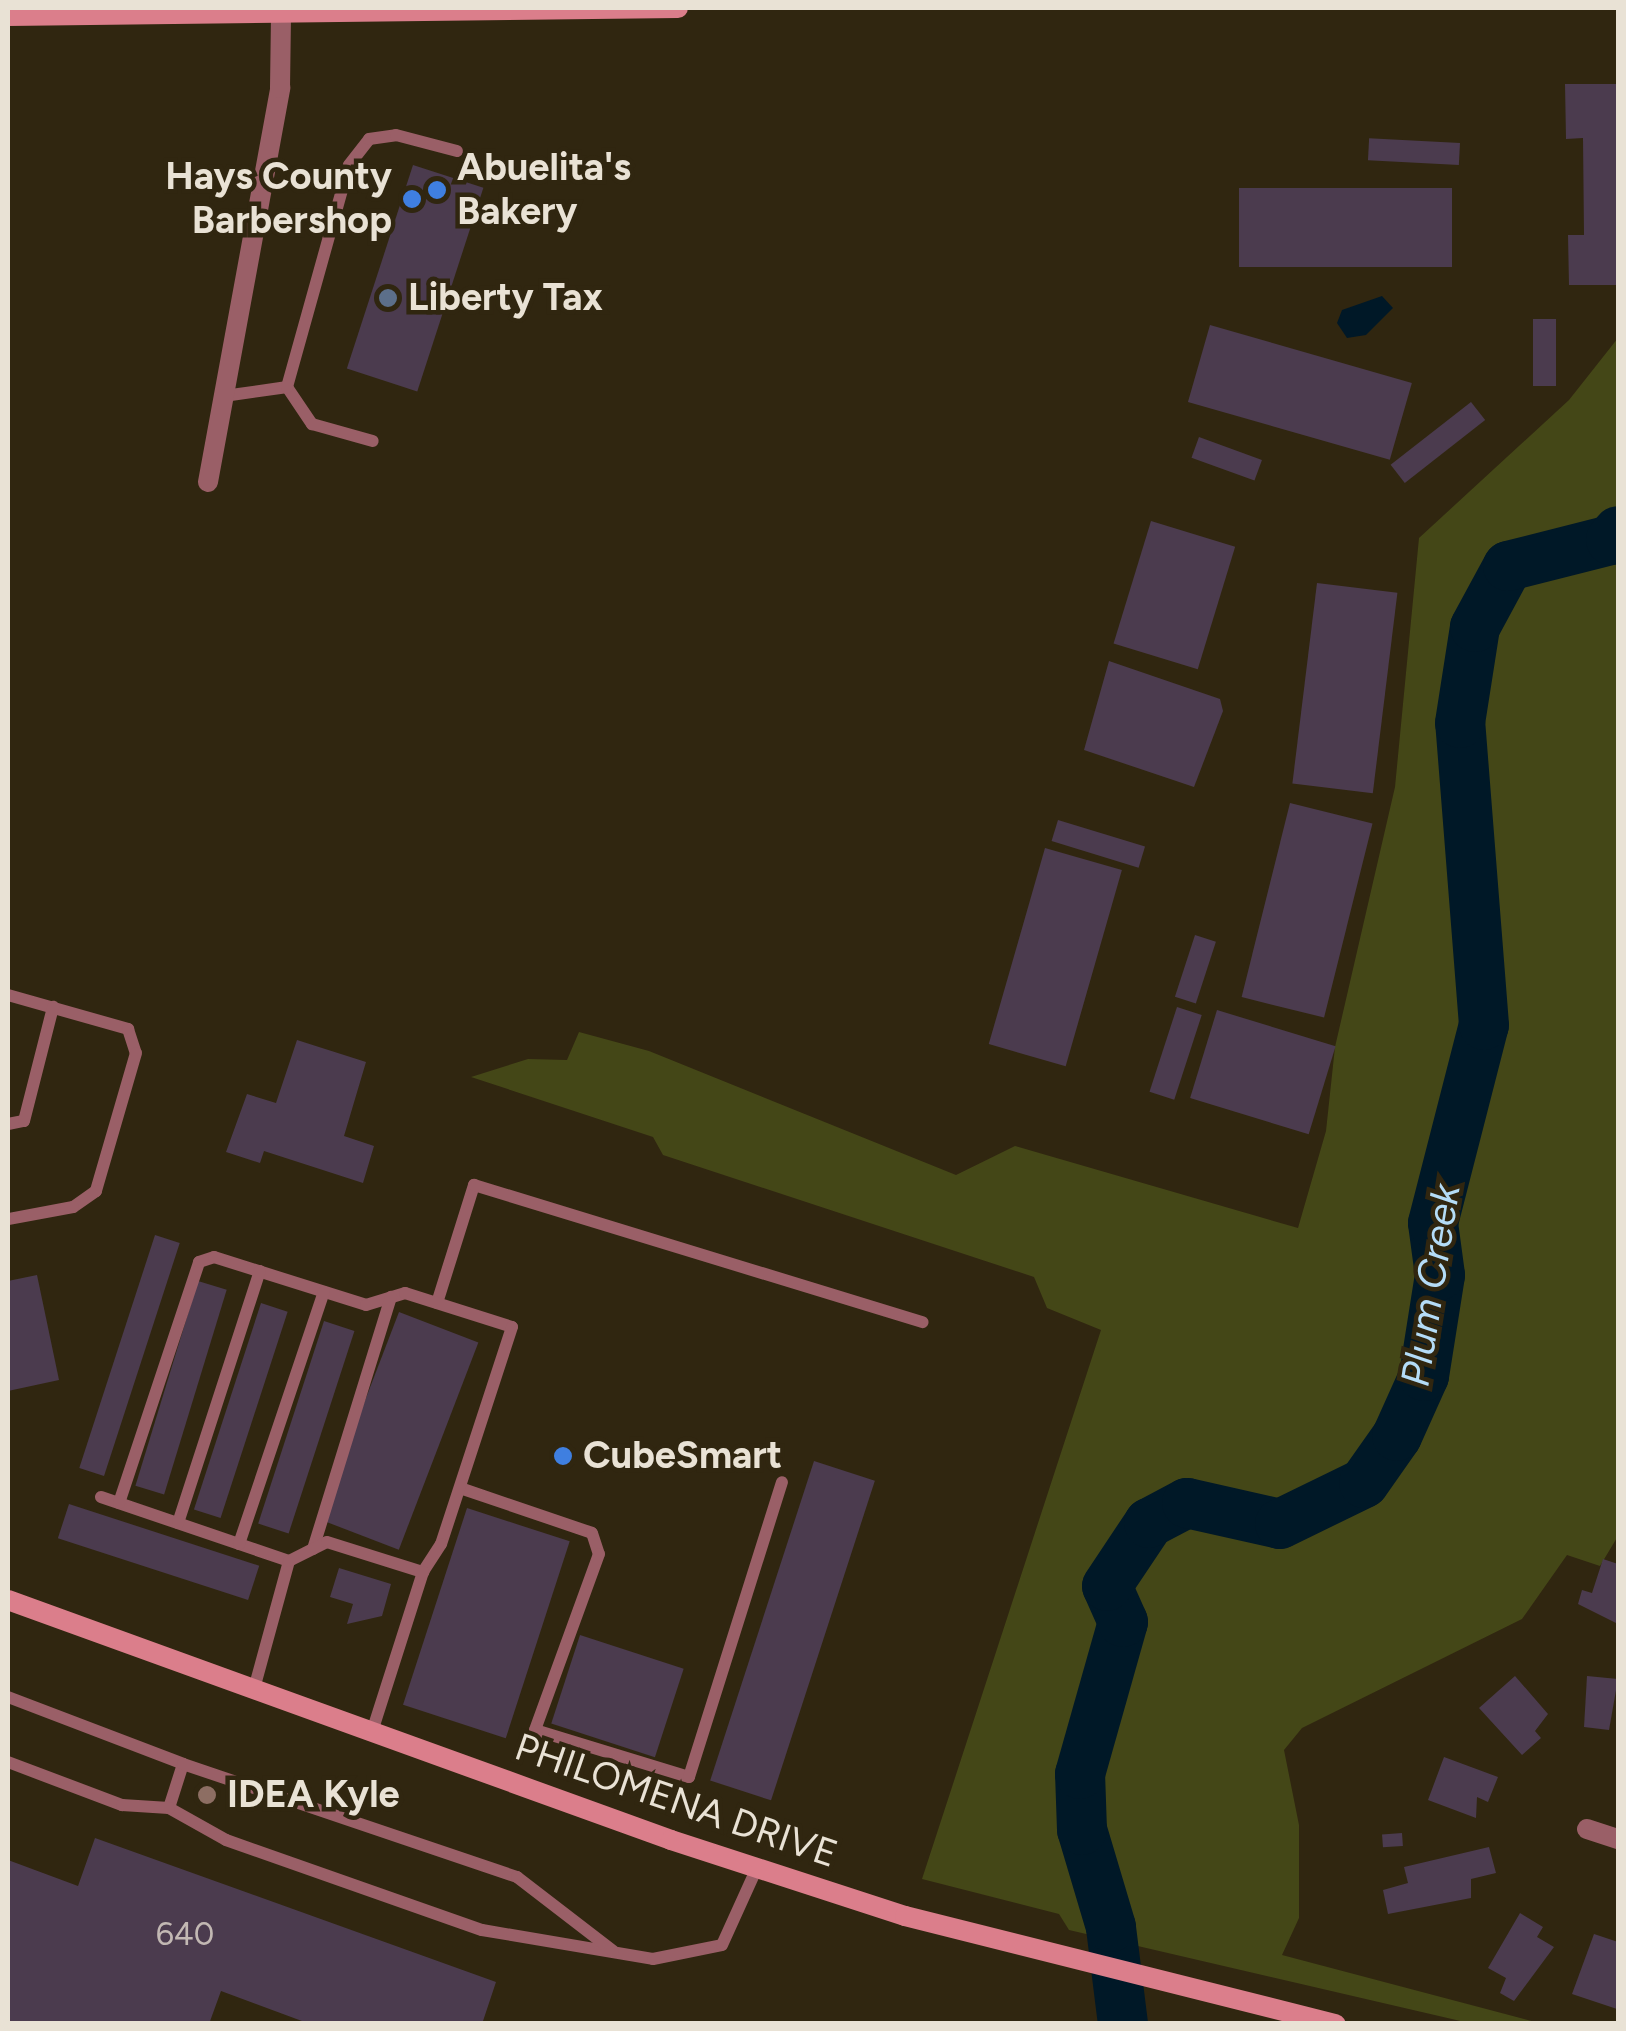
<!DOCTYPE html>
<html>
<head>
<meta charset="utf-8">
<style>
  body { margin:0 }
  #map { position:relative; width:1626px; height:2031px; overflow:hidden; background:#302610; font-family:Figtree,sans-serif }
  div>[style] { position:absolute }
  .green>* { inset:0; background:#444717 }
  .water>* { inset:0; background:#001827 }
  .river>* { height:50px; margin:-25px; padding:0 25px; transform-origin:25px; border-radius:25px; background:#001827 }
  .building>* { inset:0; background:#4b3b4e; transform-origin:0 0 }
  .lane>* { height:12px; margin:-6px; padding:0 6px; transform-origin:6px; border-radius:6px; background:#9a5f67 }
  .street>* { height:20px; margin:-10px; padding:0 10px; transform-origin:10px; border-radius:10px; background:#9a5f67 }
  .secondary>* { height:20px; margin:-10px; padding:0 10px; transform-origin:10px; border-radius:10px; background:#db7e8b }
  .dots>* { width:28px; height:28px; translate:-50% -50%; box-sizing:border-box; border:5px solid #302610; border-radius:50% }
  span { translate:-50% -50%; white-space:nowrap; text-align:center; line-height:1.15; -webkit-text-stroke:9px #302610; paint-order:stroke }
  .number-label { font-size:32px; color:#c2b8b3 }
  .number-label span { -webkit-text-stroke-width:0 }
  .poi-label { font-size:38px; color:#e9e2d5; font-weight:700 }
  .left { translate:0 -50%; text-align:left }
  .right { translate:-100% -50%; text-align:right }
  .street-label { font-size:38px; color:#e9e2d5 }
  .water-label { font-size:40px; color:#b4dcf7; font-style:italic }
  .frame { position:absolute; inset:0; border:10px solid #e9e2d5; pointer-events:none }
</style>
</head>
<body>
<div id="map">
  <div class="green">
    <div style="clip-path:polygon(1618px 338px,1618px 1536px,1600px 1566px,1567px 1555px,1522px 1619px,1302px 1728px,1284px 1750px,1299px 1825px,1299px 1918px,1282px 1955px,1539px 2023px,1469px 2023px,1069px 1930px,1059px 1914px,922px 1879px,1101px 1330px,1047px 1308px,1034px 1277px,663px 1155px,653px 1137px,471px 1077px,528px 1059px,567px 1060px,579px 1032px,649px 1051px,956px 1175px,1015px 1146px,1298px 1228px,1326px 1131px,1335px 1047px,1395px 787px,1419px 538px,1569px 400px)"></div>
  </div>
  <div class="water">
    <div style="clip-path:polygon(1382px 296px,1393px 308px,1366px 335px,1347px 338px,1337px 323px,1342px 310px)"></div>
  </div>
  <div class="river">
    <div style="left:1123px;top:2024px;width:98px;rotate:-97.1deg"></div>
    <div style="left:1111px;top:1927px;width:101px;rotate:-106.6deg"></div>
    <div style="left:1082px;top:1830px;width:56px;rotate:-92deg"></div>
    <div style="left:1080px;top:1774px;width:158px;rotate:-74.2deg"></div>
    <div style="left:1123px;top:1622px;width:39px;rotate:-114deg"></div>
    <div style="left:1107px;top:1586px;width:76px;rotate:-56.3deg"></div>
    <div style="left:1149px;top:1523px;width:43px;rotate:-27.8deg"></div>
    <div style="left:1187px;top:1503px;width:95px;rotate:12.7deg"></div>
    <div style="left:1280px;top:1524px;width:93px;rotate:-26deg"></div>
    <div style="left:1364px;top:1483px;width:57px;rotate:-54.9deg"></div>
    <div style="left:1397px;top:1436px;width:66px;rotate:-65.8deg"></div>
    <div style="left:1424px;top:1376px;width:102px;rotate:-81deg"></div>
    <div style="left:1440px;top:1275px;width:52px;rotate:-97.7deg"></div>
    <div style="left:1433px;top:1223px;width:204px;rotate:-75.6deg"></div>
    <div style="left:1484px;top:1025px;width:303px;rotate:-94.5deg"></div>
    <div style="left:1460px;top:723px;width:97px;rotate:-81.1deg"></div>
    <div style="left:1475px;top:627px;width:69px;rotate:-61.6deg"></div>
    <div style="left:1508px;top:566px;width:106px;rotate:-14.2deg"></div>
    <div style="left:1611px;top:540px;width:11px;rotate:-52deg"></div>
  </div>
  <div class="building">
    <div style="clip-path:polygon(1565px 84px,1618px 84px,1618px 285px,1569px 285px,1568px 235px,1584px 235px,1583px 138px,1566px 139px)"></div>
    <div style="left:1460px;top:143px;width:22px;height:91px;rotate:93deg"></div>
    <div style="left:413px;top:165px;width:74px;height:214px;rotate:18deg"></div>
    <div style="left:1239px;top:188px;width:213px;height:79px"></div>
    <div style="left:1533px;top:319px;width:23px;height:67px"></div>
    <div style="left:1210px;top:325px;width:210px;height:80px;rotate:16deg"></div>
    <div style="left:1471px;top:402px;width:23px;height:102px;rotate:52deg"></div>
    <div style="left:1199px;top:437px;width:67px;height:22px;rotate:20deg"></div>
    <div style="left:1151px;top:521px;width:88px;height:128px;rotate:17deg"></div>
    <div style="left:1317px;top:583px;width:81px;height:202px;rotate:7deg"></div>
    <div style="clip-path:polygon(1109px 661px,1220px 699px,1223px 711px,1194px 787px,1084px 750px)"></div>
    <div style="left:1290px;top:803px;width:85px;height:200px;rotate:14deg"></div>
    <div style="left:1058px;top:820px;width:91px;height:22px;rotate:17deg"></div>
    <div style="left:1045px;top:848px;width:80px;height:204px;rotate:16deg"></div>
    <div style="left:1195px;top:935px;width:22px;height:65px;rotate:18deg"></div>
    <div style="left:1177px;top:1007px;width:26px;height:89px;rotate:18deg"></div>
    <div style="left:1217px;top:1010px;width:124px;height:92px;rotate:17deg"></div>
    <div style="clip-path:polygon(297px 1040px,366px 1062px,344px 1136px,374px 1146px,363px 1183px,264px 1151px,260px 1163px,226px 1152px,247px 1094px,276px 1103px)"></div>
    <div style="left:155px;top:1235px;width:26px;height:245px;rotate:18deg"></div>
    <div style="clip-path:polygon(37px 1275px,59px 1380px,8px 1391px,8px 1281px)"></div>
    <div style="left:198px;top:1281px;width:30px;height:214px;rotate:17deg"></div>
    <div style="left:261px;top:1303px;width:28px;height:217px;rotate:18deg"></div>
    <div style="left:399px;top:1312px;width:85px;height:222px;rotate:21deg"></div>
    <div style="left:324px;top:1321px;width:32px;height:213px;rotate:18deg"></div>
    <div style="left:814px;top:1461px;width:64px;height:336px;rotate:18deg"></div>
    <div style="left:69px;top:1504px;width:200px;height:36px;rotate:18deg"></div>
    <div style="left:467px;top:1508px;width:108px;height:207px;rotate:18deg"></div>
    <div style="clip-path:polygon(1603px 1559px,1618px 1564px,1618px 1624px,1578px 1604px,1582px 1590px,1592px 1593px)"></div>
    <div style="clip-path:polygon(339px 1568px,391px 1584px,382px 1616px,347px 1624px,353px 1604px,330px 1597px)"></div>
    <div style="left:580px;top:1635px;width:109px;height:93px;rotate:18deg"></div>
    <div style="clip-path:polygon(1515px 1676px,1548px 1714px,1535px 1731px,1541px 1738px,1522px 1755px,1479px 1708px)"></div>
    <div style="clip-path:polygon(1587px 1676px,1618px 1679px,1609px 1730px,1584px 1727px)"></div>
    <div style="clip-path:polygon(1444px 1757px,1498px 1777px,1488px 1802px,1477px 1797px,1476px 1818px,1428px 1800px)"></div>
    <div style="left:1402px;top:1833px;width:13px;height:20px;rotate:86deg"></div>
    <div style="clip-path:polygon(95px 1838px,496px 1982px,482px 2024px,310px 2024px,221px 1991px,209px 2024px,8px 2024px,8px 1860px,78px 1886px)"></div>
    <div style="clip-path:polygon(1489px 1847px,1496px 1873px,1471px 1879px,1471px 1898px,1388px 1914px,1383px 1890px,1408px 1883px,1404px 1867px)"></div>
    <div style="clip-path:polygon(1520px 1913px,1543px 1927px,1537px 1937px,1554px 1947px,1514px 2001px,1500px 1993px,1506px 1978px,1488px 1968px)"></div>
    <div style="clip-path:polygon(1594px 1934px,1618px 1942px,1617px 2009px,1572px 1994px)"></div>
  </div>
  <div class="lane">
    <div style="left:287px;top:387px;width:45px;rotate:56deg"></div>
    <div style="left:312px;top:424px;width:63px;rotate:15.6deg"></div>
    <div style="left:224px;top:396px;width:64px;rotate:-8.1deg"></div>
    <div style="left:287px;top:387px;width:230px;rotate:-74.4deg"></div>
    <div style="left:349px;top:165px;width:33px;rotate:-52deg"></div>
    <div style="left:369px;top:139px;width:27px;rotate:-8deg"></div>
    <div style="left:396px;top:135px;width:63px;rotate:14.7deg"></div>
    <div style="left:8px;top:995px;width:125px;rotate:15.8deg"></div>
    <div style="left:128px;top:1029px;width:25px;rotate:72deg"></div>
    <div style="left:136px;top:1053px;width:144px;rotate:106.2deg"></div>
    <div style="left:96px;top:1191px;width:28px;rotate:145deg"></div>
    <div style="left:73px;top:1207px;width:66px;rotate:169.5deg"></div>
    <div style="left:8px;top:1124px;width:16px;rotate:-11deg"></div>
    <div style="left:24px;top:1121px;width:118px;rotate:-75.7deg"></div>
    <div style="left:437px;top:1303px;width:124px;rotate:-72.6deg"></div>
    <div style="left:474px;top:1185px;width:469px;rotate:17deg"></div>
    <div style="left:460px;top:1488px;width:139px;rotate:18.8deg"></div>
    <div style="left:592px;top:1533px;width:22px;rotate:72deg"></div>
    <div style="left:599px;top:1554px;width:187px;rotate:110deg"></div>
    <div style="left:535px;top:1730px;width:161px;rotate:17deg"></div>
    <div style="left:689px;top:1777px;width:309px;rotate:-72.5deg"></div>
    <div style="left:101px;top:1497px;width:199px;rotate:18.8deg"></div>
    <div style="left:289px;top:1561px;width:133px;rotate:105.3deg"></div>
    <div style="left:119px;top:1503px;width:254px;rotate:-71.6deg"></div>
    <div style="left:199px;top:1262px;width:16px;rotate:-18deg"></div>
    <div style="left:214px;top:1257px;width:159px;rotate:17.5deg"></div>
    <div style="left:366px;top:1305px;width:41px;rotate:-17.1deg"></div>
    <div style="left:405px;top:1293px;width:112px;rotate:17.6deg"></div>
    <div style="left:512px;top:1327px;width:228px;rotate:108.1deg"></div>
    <div style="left:441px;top:1544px;width:33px;rotate:123deg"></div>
    <div style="left:178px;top:1523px;width:265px;rotate:-72deg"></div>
    <div style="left:239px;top:1544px;width:266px;rotate:-71.4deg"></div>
    <div style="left:313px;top:1549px;width:264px;rotate:-72.8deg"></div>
    <div style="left:289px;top:1561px;width:42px;rotate:-26.6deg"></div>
    <div style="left:327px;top:1542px;width:101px;rotate:17.4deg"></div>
    <div style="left:423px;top:1572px;width:168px;rotate:107.7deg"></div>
    <div style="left:8px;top:1697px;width:187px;rotate:20.9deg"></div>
    <div style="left:183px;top:1764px;width:46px;rotate:107.7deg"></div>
    <div style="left:169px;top:1808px;width:65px;rotate:29.3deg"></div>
    <div style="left:226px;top:1840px;width:271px;rotate:19.4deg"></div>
    <div style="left:482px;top:1930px;width:173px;rotate:9.6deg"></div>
    <div style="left:653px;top:1959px;width:70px;rotate:-11.5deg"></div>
    <div style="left:722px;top:1945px;width:85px;rotate:-65.6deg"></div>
    <div style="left:8px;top:1762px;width:122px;rotate:20.7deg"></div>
    <div style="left:122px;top:1805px;width:47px;rotate:3.7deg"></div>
    <div style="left:183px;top:1764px;width:353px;rotate:18.7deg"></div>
    <div style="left:517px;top:1877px;width:121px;rotate:37.6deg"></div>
  </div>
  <div class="street">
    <div style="left:208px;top:482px;width:401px;rotate:-79.6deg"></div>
    <div style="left:280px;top:88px;width:72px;rotate:-89.2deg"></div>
    <div style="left:1587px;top:1829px;width:33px;rotate:18deg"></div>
  </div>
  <div class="secondary">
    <div style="left:8px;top:16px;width:670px;rotate:-0.68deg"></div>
    <div style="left:8px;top:1600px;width:705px;rotate:19.9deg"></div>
    <div style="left:671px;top:1840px;width:246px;rotate:18deg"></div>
    <div style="left:905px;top:1916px;width:444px;rotate:14.1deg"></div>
  </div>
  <div class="dots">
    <div style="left:437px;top:190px;background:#3f7fe0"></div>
    <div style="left:412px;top:199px;background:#3f7fe0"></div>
    <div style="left:388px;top:298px;background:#5c6f8a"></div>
    <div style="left:563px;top:1456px;background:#3f7fe0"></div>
    <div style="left:207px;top:1795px;background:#8d6e63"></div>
  </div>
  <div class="number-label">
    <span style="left:185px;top:1934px">640</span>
  </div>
  <div class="poi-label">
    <span class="left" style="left:457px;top:190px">Abuelita's<br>Bakery</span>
    <span class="right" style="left:392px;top:199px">Hays County<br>Barbershop</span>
    <span class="left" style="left:408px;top:298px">Liberty Tax</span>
    <span class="left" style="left:583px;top:1456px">CubeSmart</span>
    <span class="left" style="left:227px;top:1795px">IDEA Kyle</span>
  </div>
  <div class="street-label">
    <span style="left:676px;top:1801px;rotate:19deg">PHILOMENA DRIVE</span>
  </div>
  <div class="water-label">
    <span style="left:1430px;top:1285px;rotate:-81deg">Plum Creek</span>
  </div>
  <div class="frame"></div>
</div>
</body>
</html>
